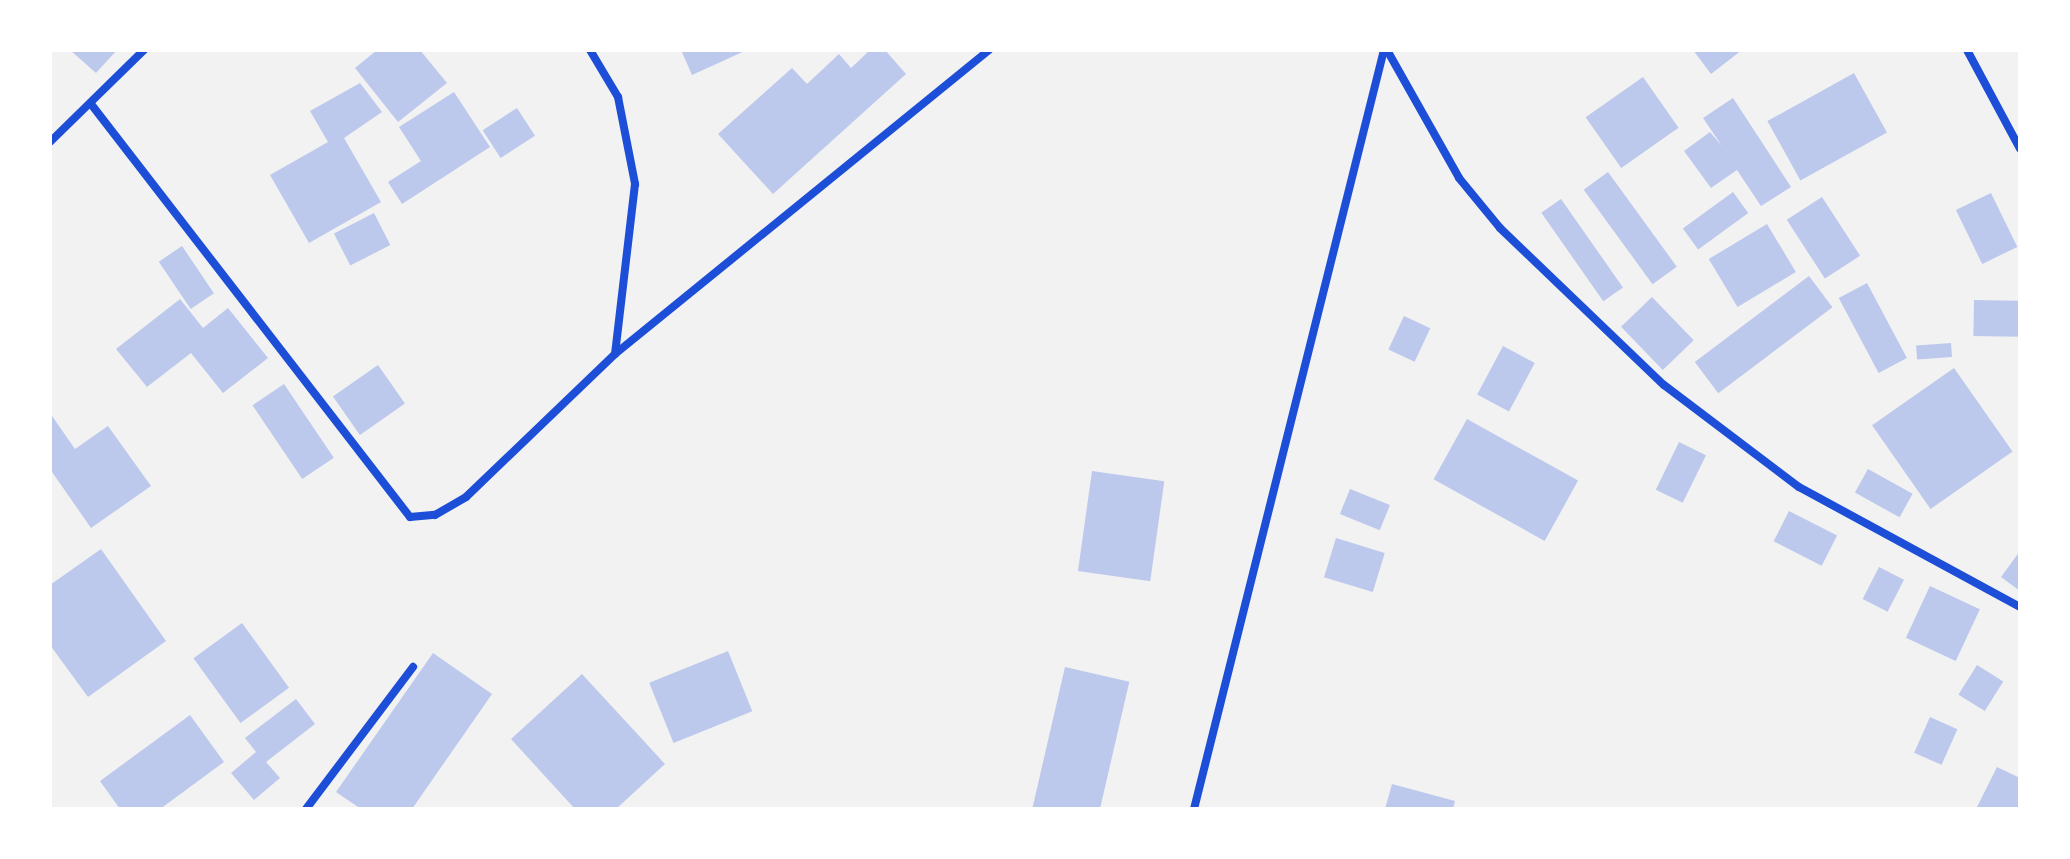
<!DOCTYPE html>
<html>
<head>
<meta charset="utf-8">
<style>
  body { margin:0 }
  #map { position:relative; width:2070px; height:859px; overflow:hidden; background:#f2f2f2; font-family:Raleway,sans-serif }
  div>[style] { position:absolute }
  .building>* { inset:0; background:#bdc9ec; transform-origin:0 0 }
  .minor>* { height:8px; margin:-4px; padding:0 4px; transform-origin:4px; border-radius:4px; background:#1d4ed8 }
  span { translate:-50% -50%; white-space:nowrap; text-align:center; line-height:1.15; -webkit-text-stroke:6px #fff; paint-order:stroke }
  .frame { position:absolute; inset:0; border:52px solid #fff; pointer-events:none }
</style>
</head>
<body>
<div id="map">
  <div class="building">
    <div style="clip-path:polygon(70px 50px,117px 50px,96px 73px)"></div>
    <div style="clip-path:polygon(377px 50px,420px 50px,447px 83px,398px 122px,355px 68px)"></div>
    <div style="clip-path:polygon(681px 50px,747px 50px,692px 75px)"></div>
    <div style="clip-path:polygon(870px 50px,885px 50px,906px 74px,773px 194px,718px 134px,792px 68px,807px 84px,839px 54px,851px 68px)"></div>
    <div style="clip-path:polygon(1693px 50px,1742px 50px,1711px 74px)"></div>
    <div style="left:1854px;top:73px;width:68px;height:99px;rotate:61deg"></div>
    <div style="left:1643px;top:77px;width:62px;height:70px;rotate:55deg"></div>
    <div style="clip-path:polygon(360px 83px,382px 112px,344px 138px,381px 202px,309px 243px,270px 175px,328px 142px,310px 111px)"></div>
    <div style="clip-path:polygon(454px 92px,490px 147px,402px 204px,388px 182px,421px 161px,399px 127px)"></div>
    <div style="clip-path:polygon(1733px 98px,1791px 187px,1761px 206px,1737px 170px,1711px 188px,1684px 151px,1710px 132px,1722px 146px,1703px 118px)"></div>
    <div style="left:517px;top:108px;width:33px;height:41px;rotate:57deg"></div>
    <div style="left:1608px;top:172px;width:117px;height:30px;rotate:54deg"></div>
    <div style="left:1733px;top:192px;width:26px;height:62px;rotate:54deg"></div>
    <div style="left:1991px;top:193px;width:60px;height:39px;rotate:64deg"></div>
    <div style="left:1822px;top:197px;width:70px;height:42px;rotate:57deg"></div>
    <div style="left:1561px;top:199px;width:108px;height:24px;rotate:55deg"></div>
    <div style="left:374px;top:213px;width:36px;height:45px;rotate:63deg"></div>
    <div style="left:1767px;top:224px;width:56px;height:68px;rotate:59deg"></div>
    <div style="left:182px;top:246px;width:57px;height:28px;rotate:56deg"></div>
    <div style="left:1809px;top:276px;width:39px;height:143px;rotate:53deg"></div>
    <div style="left:1867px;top:283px;width:85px;height:32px;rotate:62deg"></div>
    <div style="left:1652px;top:297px;width:60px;height:43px;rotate:46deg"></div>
    <div style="clip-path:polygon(180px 299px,203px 328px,228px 308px,268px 358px,223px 393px,191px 353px,147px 387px,116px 349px)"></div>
    <div style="left:1974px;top:300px;width:46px;height:36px;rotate:1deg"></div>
    <div style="left:1404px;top:316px;width:29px;height:37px;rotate:25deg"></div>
    <div style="left:1951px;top:343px;width:14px;height:35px;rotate:86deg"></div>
    <div style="left:1503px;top:346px;width:36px;height:55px;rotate:28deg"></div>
    <div style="left:378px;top:365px;width:47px;height:55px;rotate:55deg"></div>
    <div style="left:1954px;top:368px;width:102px;height:100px;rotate:55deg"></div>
    <div style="left:284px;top:384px;width:89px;height:38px;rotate:56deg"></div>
    <div style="clip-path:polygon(50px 413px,75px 449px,108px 426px,151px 486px,91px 528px,50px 469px)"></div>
    <div style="left:1467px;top:419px;width:127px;height:69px;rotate:29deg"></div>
    <div style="left:1679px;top:442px;width:30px;height:53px;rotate:26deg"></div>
    <div style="left:1868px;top:469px;width:51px;height:27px;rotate:29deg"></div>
    <div style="left:1092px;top:471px;width:73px;height:101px;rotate:8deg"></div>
    <div style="left:1350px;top:489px;width:43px;height:27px;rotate:22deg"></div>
    <div style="left:1789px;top:511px;width:54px;height:34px;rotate:27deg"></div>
    <div style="left:1336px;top:538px;width:51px;height:41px;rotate:17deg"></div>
    <div style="clip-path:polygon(101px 549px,166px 641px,88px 697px,50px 645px,50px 585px)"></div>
    <div style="clip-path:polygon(2020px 551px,2020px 591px,2001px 577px)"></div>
    <div style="left:1879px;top:567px;width:28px;height:36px;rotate:27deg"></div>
    <div style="left:1930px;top:586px;width:55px;height:57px;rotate:25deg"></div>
    <div style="left:242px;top:623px;width:80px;height:60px;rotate:54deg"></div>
    <div style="left:728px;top:651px;width:65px;height:85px;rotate:68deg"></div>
    <div style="clip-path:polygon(433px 653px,492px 694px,412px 809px,361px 809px,336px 792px)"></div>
    <div style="left:1977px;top:665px;width:31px;height:35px;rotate:32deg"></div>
    <div style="left:1065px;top:667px;width:66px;height:146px;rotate:13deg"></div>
    <div style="clip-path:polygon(582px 674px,665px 764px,616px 809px,575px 809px,511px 739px)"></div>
    <div style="clip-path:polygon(296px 699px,315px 724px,266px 762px,280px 778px,254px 800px,231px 773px,256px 752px,245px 738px)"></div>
    <div style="clip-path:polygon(190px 715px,224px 762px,160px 809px,120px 809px,100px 781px)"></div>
    <div style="left:1930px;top:717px;width:30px;height:39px;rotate:24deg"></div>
    <div style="clip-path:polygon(1997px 767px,2020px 778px,2020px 809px,1976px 809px)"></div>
    <div style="clip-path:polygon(1392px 784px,1455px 801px,1453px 809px,1385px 809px)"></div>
  </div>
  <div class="minor">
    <div style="left:590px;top:50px;width:55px;rotate:59.2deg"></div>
    <div style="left:618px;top:97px;width:89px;rotate:78.9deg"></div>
    <div style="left:635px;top:184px;width:171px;rotate:96.7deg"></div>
    <div style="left:1387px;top:50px;width:147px;rotate:60.6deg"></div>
    <div style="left:1459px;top:178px;width:65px;rotate:50.6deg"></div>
    <div style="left:1500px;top:228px;width:227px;rotate:43.8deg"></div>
    <div style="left:1664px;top:385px;width:169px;rotate:37.1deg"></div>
    <div style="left:1799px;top:487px;width:251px;rotate:28.5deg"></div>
    <div style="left:1967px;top:50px;width:112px;rotate:61.8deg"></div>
    <div style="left:91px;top:104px;width:522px;rotate:52.32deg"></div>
    <div style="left:410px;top:517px;width:25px;rotate:-5deg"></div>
    <div style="left:435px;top:515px;width:36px;rotate:-30deg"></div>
    <div style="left:466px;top:497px;width:207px;rotate:-43.8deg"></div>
    <div style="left:615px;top:354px;width:482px;rotate:-39.1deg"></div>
    <div style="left:50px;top:142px;width:132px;rotate:-44.4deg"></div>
    <div style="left:306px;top:809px;width:178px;rotate:-53deg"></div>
    <div style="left:1194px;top:809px;width:782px;rotate:-75.95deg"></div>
  </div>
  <div class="frame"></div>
</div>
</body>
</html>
